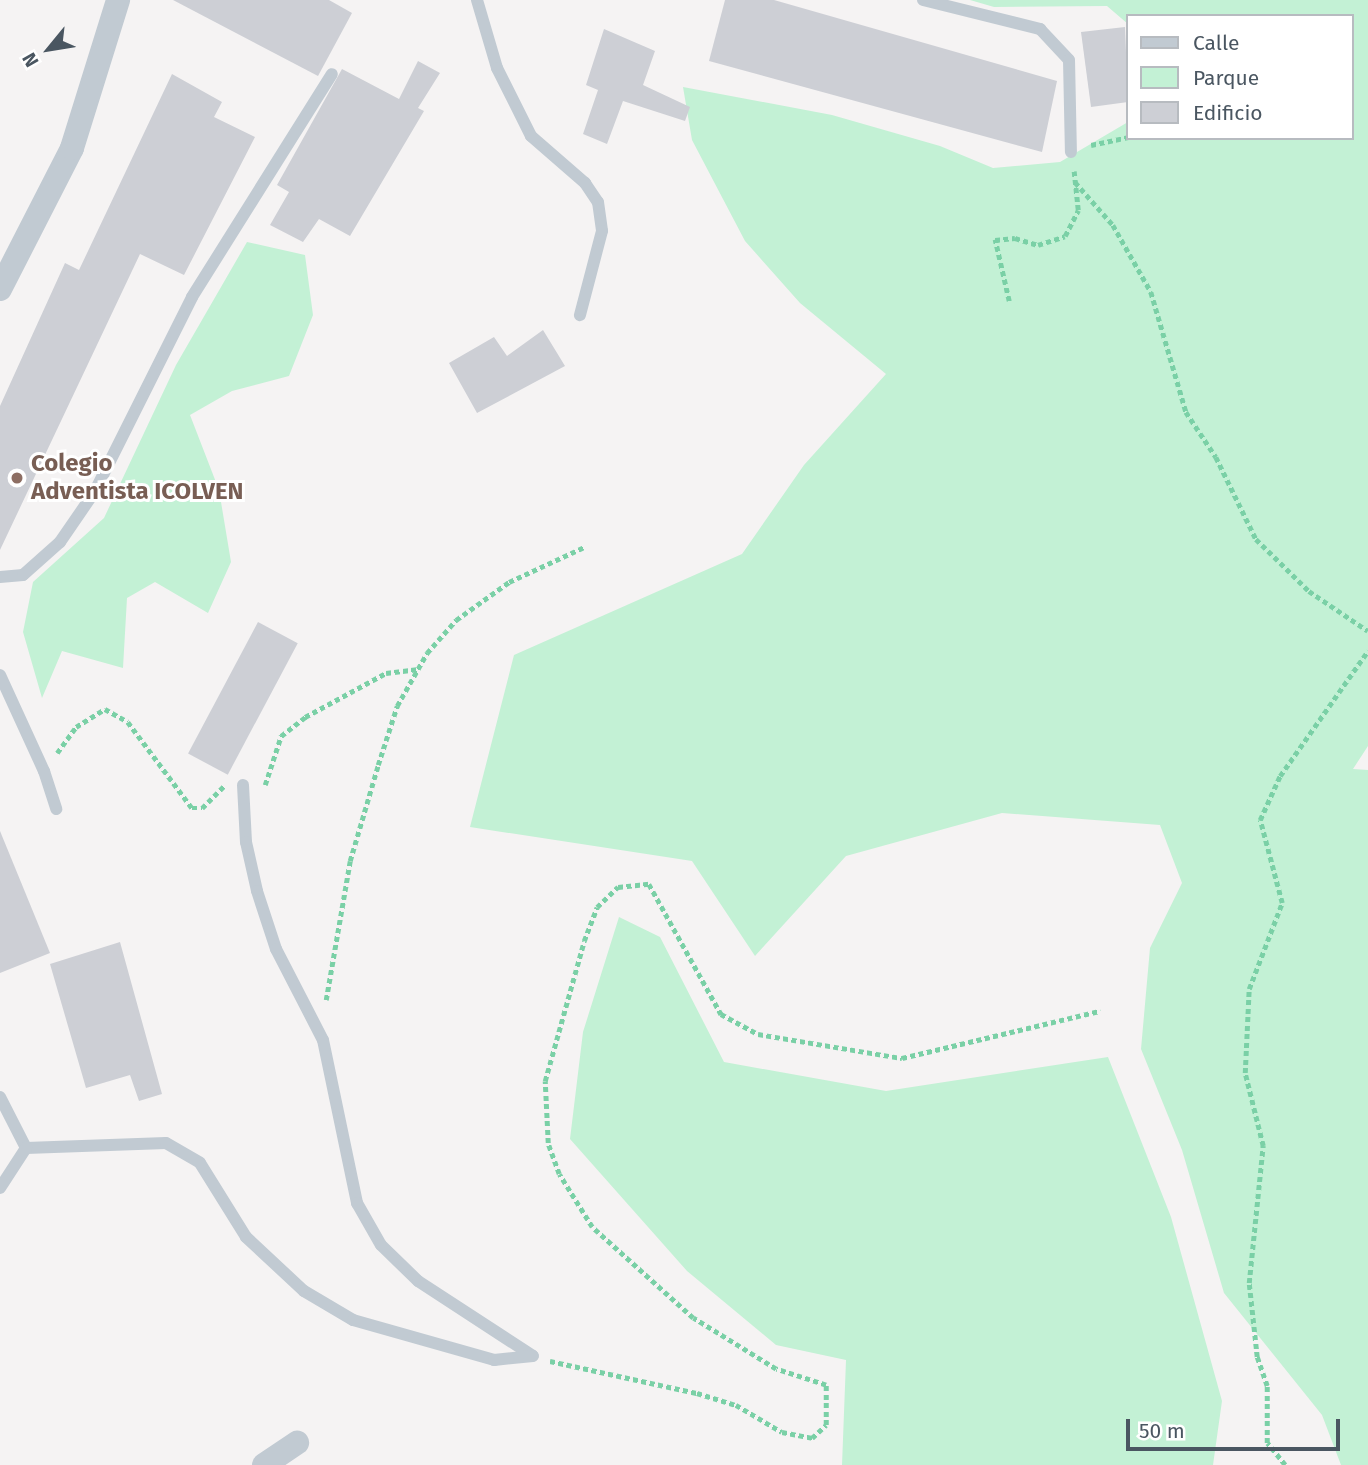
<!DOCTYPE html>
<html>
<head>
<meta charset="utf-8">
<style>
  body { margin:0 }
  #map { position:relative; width:1368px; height:1465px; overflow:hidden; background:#f5f3f3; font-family:"Fira Sans",sans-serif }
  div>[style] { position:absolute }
  .green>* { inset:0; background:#c3f1d5 }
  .building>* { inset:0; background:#cdcfd5; transform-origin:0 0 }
  .path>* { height:4.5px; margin-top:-2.25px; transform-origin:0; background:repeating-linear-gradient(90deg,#7ad0a6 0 5px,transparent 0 8.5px) }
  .lane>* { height:12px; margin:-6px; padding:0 6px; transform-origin:6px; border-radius:6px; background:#c1cad2 }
  .street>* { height:24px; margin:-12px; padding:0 12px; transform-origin:12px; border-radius:12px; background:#c1cad2 }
  .dots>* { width:19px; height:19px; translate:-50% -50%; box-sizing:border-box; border:4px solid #fff; border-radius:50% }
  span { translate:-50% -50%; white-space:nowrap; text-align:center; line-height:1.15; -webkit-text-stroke:6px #fff; paint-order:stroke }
  .education-label { font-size:24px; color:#785e54; font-weight:700 }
  .left { translate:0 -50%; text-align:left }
  .legend { position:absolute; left:1126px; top:14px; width:228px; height:126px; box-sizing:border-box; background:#fff; border:2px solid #b7bbc0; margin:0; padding:9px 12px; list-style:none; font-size:21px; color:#4a5661 }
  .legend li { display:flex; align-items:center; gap:14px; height:35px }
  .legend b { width:35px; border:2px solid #b7bbc0 }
  .north { position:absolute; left:14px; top:14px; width:70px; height:70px; -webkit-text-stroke:5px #fff; paint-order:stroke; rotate:240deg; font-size:19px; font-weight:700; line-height:28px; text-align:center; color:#4a5661 }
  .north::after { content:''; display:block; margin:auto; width:24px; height:32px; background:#4a5661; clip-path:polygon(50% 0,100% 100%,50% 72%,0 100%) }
  .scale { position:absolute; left:1126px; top:1419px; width:214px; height:32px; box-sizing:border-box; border:4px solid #4a5661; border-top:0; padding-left:9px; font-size:21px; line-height:24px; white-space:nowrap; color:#4a5661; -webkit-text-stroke:5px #fff; paint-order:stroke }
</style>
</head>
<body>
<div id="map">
  <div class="green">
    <div style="clip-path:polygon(970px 0,1368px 0,1368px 746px,1353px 769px,1368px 770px,1368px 1465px,1341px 1465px,1322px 1415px,1224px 1293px,1182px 1150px,1141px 1049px,1150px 948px,1182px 883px,1160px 825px,1002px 813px,846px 856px,755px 956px,692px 861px,470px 827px,514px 655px,742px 554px,804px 465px,886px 374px,800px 303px,745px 241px,692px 140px,683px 87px,832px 115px,940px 146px,993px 168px,1060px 162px,1128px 122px,1128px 138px,1352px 138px,1352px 16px,1128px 16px,1128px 24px,1107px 6px,994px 7px)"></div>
    <div style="clip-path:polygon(247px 242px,305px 255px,313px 315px,289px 376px,232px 391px,190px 415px,219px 490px,231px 562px,208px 613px,155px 582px,127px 598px,123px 668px,62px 651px,42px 698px,23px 632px,33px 582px,104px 518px,176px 365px)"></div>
    <div style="clip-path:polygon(619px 917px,660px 937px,724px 1062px,886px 1091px,1108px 1057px,1171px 1217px,1222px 1401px,1213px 1465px,842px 1465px,846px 1360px,776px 1345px,687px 1271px,570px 1139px,583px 1032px)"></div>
  </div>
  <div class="building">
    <div style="clip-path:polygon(173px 0,329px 0,352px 13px,318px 76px)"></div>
    <div style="clip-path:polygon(725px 0,774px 0,1057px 81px,1042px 152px,709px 61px)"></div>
    <div style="clip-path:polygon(1125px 27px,1128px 102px,1091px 107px,1081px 32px)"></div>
    <div style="clip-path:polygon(604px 29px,655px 51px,643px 85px,690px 107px,685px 121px,623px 101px,607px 144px,583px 134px,598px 90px,586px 85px)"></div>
    <div style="clip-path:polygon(418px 61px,440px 73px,418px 108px,424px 111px,350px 236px,319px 219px,303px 242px,270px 225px,289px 192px,277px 185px,342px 69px,399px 99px)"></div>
    <div style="clip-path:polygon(172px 74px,222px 102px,214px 117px,255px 137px,184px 275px,140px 254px,0 550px,0 406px,65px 263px,79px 270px)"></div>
    <div style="clip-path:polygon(543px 330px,565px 366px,477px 413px,449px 363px,494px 337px,507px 356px)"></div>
    <div style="left:258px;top:622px;width:45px;height:149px;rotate:28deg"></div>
    <div style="clip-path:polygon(0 831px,50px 953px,0 973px)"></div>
    <div style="clip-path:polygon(120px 942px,162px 1094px,139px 1101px,130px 1075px,86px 1088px,50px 964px)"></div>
  </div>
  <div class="path">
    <div style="left:1091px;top:145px;width:38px;rotate:-12deg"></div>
    <div style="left:1075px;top:182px;width:57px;rotate:48.5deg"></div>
    <div style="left:1113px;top:225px;width:77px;rotate:60.4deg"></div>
    <div style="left:1151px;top:292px;width:125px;rotate:73.7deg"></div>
    <div style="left:1186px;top:412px;width:54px;rotate:56.3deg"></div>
    <div style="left:1216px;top:457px;width:91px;rotate:64deg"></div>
    <div style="left:1256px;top:539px;width:74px;rotate:44.5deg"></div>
    <div style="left:1309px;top:591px;width:71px;rotate:34.1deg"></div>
    <div style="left:1009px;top:301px;width:63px;rotate:-102.9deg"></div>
    <div style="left:995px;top:240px;width:20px;rotate:-6deg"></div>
    <div style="left:1015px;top:238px;width:24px;rotate:17deg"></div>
    <div style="left:1038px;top:245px;width:28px;rotate:-18deg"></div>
    <div style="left:1065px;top:236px;width:29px;rotate:-63deg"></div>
    <div style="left:1078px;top:210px;width:39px;rotate:-96deg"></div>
    <div style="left:57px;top:753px;width:32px;rotate:-54deg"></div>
    <div style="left:76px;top:727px;width:34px;rotate:-32deg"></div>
    <div style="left:105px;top:709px;width:26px;rotate:29deg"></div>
    <div style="left:128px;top:722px;width:107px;rotate:53.3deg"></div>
    <div style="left:192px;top:808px;width:10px"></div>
    <div style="left:202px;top:808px;width:33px;rotate:-45deg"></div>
    <div style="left:265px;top:785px;width:52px;rotate:-71.9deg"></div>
    <div style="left:281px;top:736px;width:31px;rotate:-38deg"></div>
    <div style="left:305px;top:717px;width:92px;rotate:-28.5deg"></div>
    <div style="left:386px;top:673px;width:33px;rotate:-7deg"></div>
    <div style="left:326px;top:1000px;width:141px;rotate:-80.2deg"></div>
    <div style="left:350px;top:861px;width:100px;rotate:-73.7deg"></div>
    <div style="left:378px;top:765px;width:62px;rotate:-72.1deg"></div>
    <div style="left:397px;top:706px;width:61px;rotate:-60.5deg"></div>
    <div style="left:427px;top:653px;width:44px;rotate:-48.7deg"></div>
    <div style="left:456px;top:620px;width:65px;rotate:-35.6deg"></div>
    <div style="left:509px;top:582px;width:83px;rotate:-25deg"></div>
    <div style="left:550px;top:1361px;width:150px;rotate:12.3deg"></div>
    <div style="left:697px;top:1393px;width:41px;rotate:17.1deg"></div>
    <div style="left:736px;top:1405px;width:53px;rotate:30.4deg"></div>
    <div style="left:782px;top:1432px;width:31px;rotate:11deg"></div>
    <div style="left:812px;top:1438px;width:19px;rotate:-43deg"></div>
    <div style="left:826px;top:1425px;width:40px;rotate:-90deg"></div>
    <div style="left:826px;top:1385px;width:52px;rotate:-162.3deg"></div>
    <div style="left:776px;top:1369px;width:97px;rotate:-148.4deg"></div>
    <div style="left:693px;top:1318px;width:136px;rotate:-138deg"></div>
    <div style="left:592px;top:1227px;width:62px;rotate:-121.9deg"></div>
    <div style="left:559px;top:1174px;width:33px;rotate:-110deg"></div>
    <div style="left:548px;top:1143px;width:62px;rotate:-92.8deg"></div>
    <div style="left:545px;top:1081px;width:145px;rotate:-74.4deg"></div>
    <div style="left:584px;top:941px;width:36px;rotate:-69deg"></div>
    <div style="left:597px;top:907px;width:29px;rotate:-44deg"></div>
    <div style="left:618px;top:887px;width:31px;rotate:-6deg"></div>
    <div style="left:649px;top:884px;width:149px;rotate:61deg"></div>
    <div style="left:721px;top:1014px;width:42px;rotate:28.4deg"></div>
    <div style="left:758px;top:1034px;width:146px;rotate:9.5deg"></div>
    <div style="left:902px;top:1058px;width:204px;rotate:-13.4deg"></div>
    <div style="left:1285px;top:1465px;width:28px;rotate:-129deg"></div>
    <div style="left:1267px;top:1443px;width:57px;rotate:-90deg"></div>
    <div style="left:1267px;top:1386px;width:31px;rotate:-109deg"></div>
    <div style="left:1257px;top:1357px;width:74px;rotate:-96.2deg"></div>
    <div style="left:1249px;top:1283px;width:138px;rotate:-84.2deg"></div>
    <div style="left:1263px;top:1146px;width:75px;rotate:-103.9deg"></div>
    <div style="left:1245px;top:1073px;width:84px;rotate:-87.3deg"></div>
    <div style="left:1249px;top:989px;width:92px;rotate:-69deg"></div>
    <div style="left:1282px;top:903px;width:86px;rotate:-104.8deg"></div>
    <div style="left:1260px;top:820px;width:48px;rotate:-65.6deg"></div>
    <div style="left:1280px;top:776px;width:153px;rotate:-54.9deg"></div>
  </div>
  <div class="lane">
    <div style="left:477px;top:0;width:71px;rotate:73.6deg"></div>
    <div style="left:497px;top:68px;width:76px;rotate:63.4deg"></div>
    <div style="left:531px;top:136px;width:72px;rotate:41deg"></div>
    <div style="left:585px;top:183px;width:23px;rotate:56deg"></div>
    <div style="left:598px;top:202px;width:29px;rotate:82deg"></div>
    <div style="left:602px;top:231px;width:87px;rotate:104.7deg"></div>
    <div style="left:923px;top:0;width:121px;rotate:13.9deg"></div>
    <div style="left:1040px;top:29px;width:42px;rotate:46.9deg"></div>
    <div style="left:1069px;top:60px;width:92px;rotate:88.8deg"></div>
    <div style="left:0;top:577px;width:23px;rotate:-5deg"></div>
    <div style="left:23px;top:575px;width:50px;rotate:-41.7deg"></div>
    <div style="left:60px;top:542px;width:62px;rotate:-55.5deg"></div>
    <div style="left:95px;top:491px;width:217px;rotate:-63.4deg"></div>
    <div style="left:192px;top:297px;width:263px;rotate:-57.9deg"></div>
    <div style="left:0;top:675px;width:106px;rotate:65.4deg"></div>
    <div style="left:44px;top:771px;width:40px;rotate:72deg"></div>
    <div style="left:243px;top:785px;width:57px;rotate:87deg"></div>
    <div style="left:246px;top:842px;width:50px;rotate:77.3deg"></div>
    <div style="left:257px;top:891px;width:61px;rotate:71.9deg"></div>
    <div style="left:276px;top:949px;width:102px;rotate:62.7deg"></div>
    <div style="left:323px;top:1040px;width:167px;rotate:78.2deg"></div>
    <div style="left:357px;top:1203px;width:48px;rotate:60.3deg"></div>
    <div style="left:381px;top:1245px;width:52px;rotate:44.2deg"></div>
    <div style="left:418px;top:1281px;width:137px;rotate:33.1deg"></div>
    <div style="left:0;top:1097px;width:57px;rotate:63deg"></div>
    <div style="left:26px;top:1148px;width:140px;rotate:-2deg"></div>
    <div style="left:166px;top:1143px;width:39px;rotate:30deg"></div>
    <div style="left:200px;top:1163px;width:87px;rotate:58.1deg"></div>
    <div style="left:246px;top:1237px;width:79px;rotate:43deg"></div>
    <div style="left:304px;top:1291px;width:57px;rotate:30.6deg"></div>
    <div style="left:353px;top:1320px;width:147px;rotate:15.8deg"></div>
    <div style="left:494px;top:1360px;width:39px;rotate:-6deg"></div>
    <div style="left:0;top:1188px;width:48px;rotate:-57deg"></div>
  </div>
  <div class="street">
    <div style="left:0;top:289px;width:158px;rotate:-62.9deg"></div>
    <div style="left:72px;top:148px;width:155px;rotate:-72.7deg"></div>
    <div style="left:264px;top:1465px;width:40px;rotate:-34deg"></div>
  </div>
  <div class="dots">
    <div style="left:17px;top:478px;background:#8d6e63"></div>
  </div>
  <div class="education-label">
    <span class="left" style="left:31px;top:478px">Colegio<br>Adventista ICOLVEN</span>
  </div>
  <ul class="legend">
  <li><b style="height:9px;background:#c1cad2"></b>Calle</li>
  <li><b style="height:19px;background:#c3f1d5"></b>Parque</li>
  <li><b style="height:19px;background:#cdcfd5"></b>Edificio</li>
  </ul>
  <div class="north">N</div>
  <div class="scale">50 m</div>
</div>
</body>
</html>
